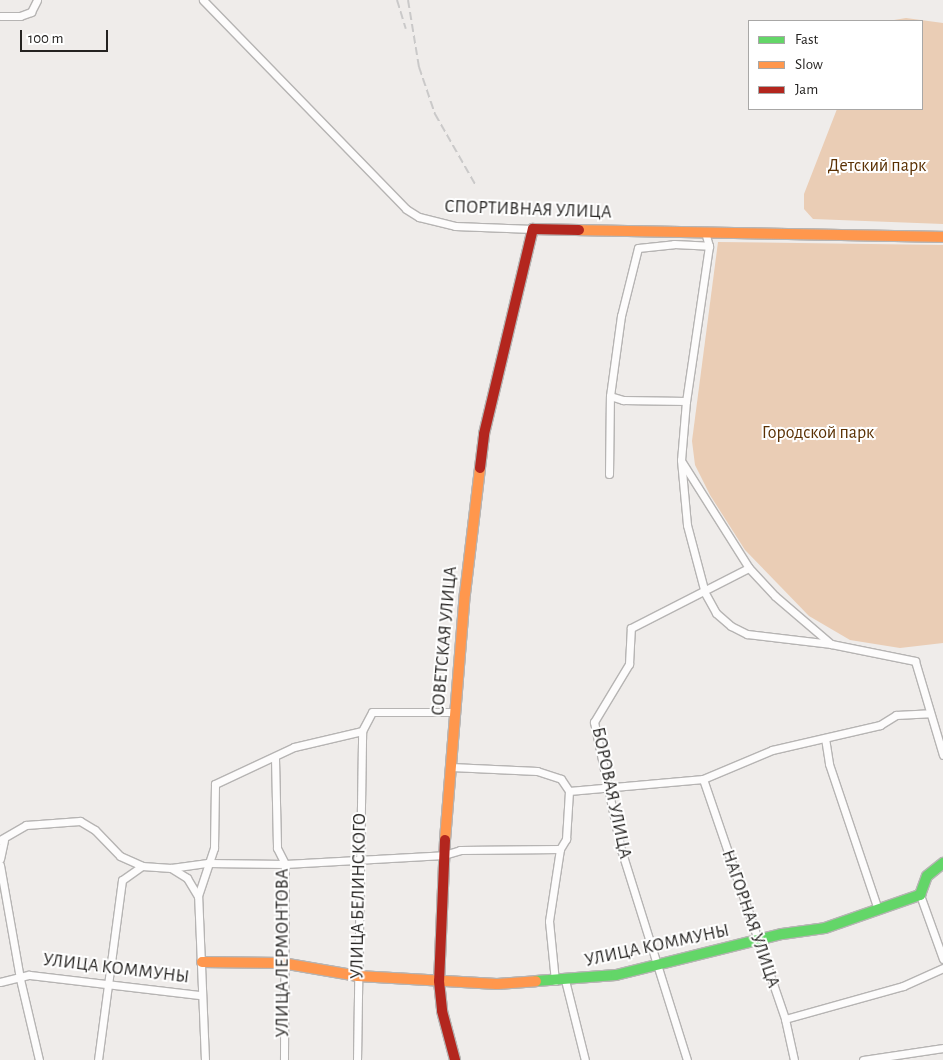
<!DOCTYPE html>
<html>
<head>
<meta charset="utf-8">
<style>
  body { margin:0 }
  #map { position:relative; width:943px; height:1060px; overflow:hidden; background:#efecea; font-family:"Alegreya Sans",sans-serif }
  div>[style] { position:absolute }
  .green>* { inset:0; background:#eacdb5 }
  .roads { filter:drop-shadow(1px 0 #b6b4b3) drop-shadow(-1px 0 #b6b4b3) drop-shadow(0 1px #b6b4b3) drop-shadow(0 -1px #b6b4b3) }
  .street>* { height:7px; margin:-3.5px; padding:0 3.5px; transform-origin:3.5px; border-radius:3.5px; background:#fdfcfc }
  .fast>* { height:10px; margin:-5px; padding:0 5px; transform-origin:5px; border-radius:5px; background:#63d668 }
  .slow>* { height:10px; margin:-5px; padding:0 5px; transform-origin:5px; border-radius:5px; background:#ff974d }
  .jam>* { height:10px; margin:-5px; padding:0 5px; transform-origin:5px; border-radius:5px; background:#b3261e }
  .rail>* { height:2px; margin-top:-1px; transform-origin:0; background:repeating-linear-gradient(90deg,#cac9c9 0 8px,transparent 0 12px) }
  span { translate:-50% -50%; white-space:nowrap; text-align:center; line-height:1.15; -webkit-text-stroke:4px #fff; paint-order:stroke }
  .park-label { font-size:18px; color:#5a3003 }
  .street-label { font-size:18px; color:#252321 }
  .legend { position:absolute; left:748px; top:20px; width:175px; height:90px; box-sizing:border-box; background:#fff; border:1px solid #a8a7a6; margin:0; padding:6px 9px; list-style:none; font-size:15px; color:#252321 }
  .legend li { display:flex; align-items:center; gap:10px; height:25px }
  .legend b { width:25px; border:1px solid #a8a7a6 }
  .scale { position:absolute; left:20px; top:30px; width:88px; height:22px; box-sizing:border-box; border:2px solid #252321; border-top:0; padding-left:6px; font-size:15px; line-height:18px; white-space:nowrap; color:#252321; -webkit-text-stroke:4px #fff; paint-order:stroke }
</style>
</head>
<body>
<div id="map">
  <div class="green">
    <div style="clip-path:polygon(906px 18px,943px 23px,943px 224px,813px 219px,804px 209px,804px 194px,837px 109px,922px 109px,922px 21px,888px 21px)"></div>
    <div style="clip-path:polygon(718px 242px,943px 245px,943px 643px,900px 648px,850px 640px,809px 616px,745px 550px,710px 495px,695px 465px,692px 441px)"></div>
  </div>
  <div class="roads">
    <div class="street">
      <div style="left:203px;top:0;width:291px;rotate:45.8deg"></div>
      <div style="left:406px;top:209px;width:15px;rotate:32deg"></div>
      <div style="left:419px;top:217px;width:37px;rotate:14deg"></div>
      <div style="left:455px;top:226px;width:78px;rotate:2.2deg"></div>
      <div style="left:0;top:16px;width:20px"></div>
      <div style="left:20px;top:16px;width:12px;rotate:-20deg"></div>
      <div style="left:31px;top:12px;width:13px;rotate:-63deg"></div>
      <div style="left:705px;top:232px;width:15px;rotate:74deg"></div>
      <div style="left:709px;top:246px;width:157px;rotate:98.4deg"></div>
      <div style="left:686px;top:401px;width:59px;rotate:94.8deg"></div>
      <div style="left:681px;top:460px;width:65px;rotate:84.7deg"></div>
      <div style="left:687px;top:525px;width:70px;rotate:75.2deg"></div>
      <div style="left:705px;top:593px;width:23px;rotate:61deg"></div>
      <div style="left:716px;top:613px;width:20px;rotate:41deg"></div>
      <div style="left:731px;top:626px;width:18px;rotate:27deg"></div>
      <div style="left:747px;top:634px;width:85px;rotate:6.8deg"></div>
      <div style="left:610px;top:396px;width:14px;rotate:17deg"></div>
      <div style="left:623px;top:400px;width:63px;rotate:0.9deg"></div>
      <div style="left:682px;top:462px;width:125px;rotate:57.7deg"></div>
      <div style="left:749px;top:568px;width:38px;rotate:47deg"></div>
      <div style="left:775px;top:596px;width:74px;rotate:40.6deg"></div>
      <div style="left:831px;top:644px;width:86px;rotate:11.4deg"></div>
      <div style="left:915px;top:661px;width:98px;rotate:73.4deg"></div>
      <div style="left:609px;top:474px;width:78px;rotate:-89.3deg"></div>
      <div style="left:610px;top:396px;width:81px;rotate:-82.2deg"></div>
      <div style="left:621px;top:316px;width:70px;rotate:-76deg"></div>
      <div style="left:638px;top:248px;width:36px;rotate:-6deg"></div>
      <div style="left:674px;top:244px;width:35px;rotate:3deg"></div>
      <div style="left:825px;top:738px;width:26px;rotate:81deg"></div>
      <div style="left:829px;top:764px;width:154px;rotate:71.4deg"></div>
      <div style="left:275px;top:758px;width:90px;rotate:88.7deg"></div>
      <div style="left:277px;top:848px;width:18px;rotate:63deg"></div>
      <div style="left:285px;top:864px;width:196px;rotate:90.3deg"></div>
      <div style="left:451px;top:767px;width:86px;rotate:2.7deg"></div>
      <div style="left:537px;top:771px;width:25px;rotate:18deg"></div>
      <div style="left:561px;top:779px;width:14px;rotate:56deg"></div>
      <div style="left:703px;top:779px;width:254px;rotate:71.1deg"></div>
      <div style="left:785px;top:1019px;width:42px;rotate:77.6deg"></div>
      <div style="left:569px;top:791px;width:135px;rotate:-5.1deg"></div>
      <div style="left:703px;top:779px;width:75px;rotate:-22.8deg"></div>
      <div style="left:772px;top:750px;width:111px;rotate:-13deg"></div>
      <div style="left:880px;top:725px;width:19px;rotate:-32deg"></div>
      <div style="left:896px;top:715px;width:34px;rotate:-3deg"></div>
      <div style="left:0;top:840px;width:30px;rotate:-30deg"></div>
      <div style="left:26px;top:825px;width:54px;rotate:-4.2deg"></div>
      <div style="left:80px;top:821px;width:17px;rotate:31deg"></div>
      <div style="left:95px;top:830px;width:36px;rotate:46deg"></div>
      <div style="left:120px;top:856px;width:24px;rotate:24deg"></div>
      <div style="left:142px;top:866px;width:24px;rotate:145deg"></div>
      <div style="left:122px;top:880px;width:182px;rotate:97.6deg"></div>
      <div style="left:0;top:859px;width:19px;rotate:-78deg"></div>
      <div style="left:0;top:865px;width:116px;rotate:80deg"></div>
      <div style="left:20px;top:979px;width:83px;rotate:76.8deg"></div>
      <div style="left:142px;top:866px;width:29px;rotate:4deg"></div>
      <div style="left:171px;top:868px;width:37px;rotate:-8deg"></div>
      <div style="left:208px;top:863px;width:77px;rotate:0.7deg"></div>
      <div style="left:285px;top:864px;width:159px;rotate:-3.2deg"></div>
      <div style="left:444px;top:855px;width:17px;rotate:-17deg"></div>
      <div style="left:460px;top:850px;width:100px;rotate:-0.6deg"></div>
      <div style="left:171px;top:868px;width:19px;rotate:32deg"></div>
      <div style="left:187px;top:878px;width:21px;rotate:59deg"></div>
      <div style="left:920px;top:895px;width:68px;rotate:70.2deg"></div>
      <div style="left:565px;top:980px;width:82px;rotate:76deg"></div>
      <div style="left:555px;top:981px;width:60px;rotate:-95.7deg"></div>
      <div style="left:549px;top:921px;width:73px;rotate:-81.3deg"></div>
      <div style="left:560px;top:849px;width:12px;rotate:-59deg"></div>
      <div style="left:566px;top:839px;width:48px;rotate:-86.4deg"></div>
      <div style="left:0;top:982px;width:30px;rotate:-14deg"></div>
      <div style="left:29px;top:975px;width:172px;rotate:6.7deg"></div>
      <div style="left:785px;top:1019px;width:123px;rotate:-15.6deg"></div>
      <div style="left:903px;top:986px;width:44px;rotate:-24.2deg"></div>
      <div style="left:205px;top:1060px;width:164px;rotate:-92.4deg"></div>
      <div style="left:198px;top:896px;width:51px;rotate:-71.6deg"></div>
      <div style="left:214px;top:848px;width:64px;rotate:-89.1deg"></div>
      <div style="left:215px;top:784px;width:87px;rotate:-25.1deg"></div>
      <div style="left:294px;top:747px;width:70px;rotate:-13.2deg"></div>
      <div style="left:362px;top:731px;width:21px;rotate:-62deg"></div>
      <div style="left:372px;top:712px;width:83px"></div>
      <div style="left:357px;top:1060px;width:329px;rotate:-89.1deg"></div>
      <div style="left:687px;top:1060px;width:220px;rotate:-107.4deg"></div>
      <div style="left:621px;top:850px;width:131px;rotate:-101.9deg"></div>
      <div style="left:594px;top:722px;width:68px;rotate:-58.9deg"></div>
      <div style="left:629px;top:664px;width:36px;rotate:-87deg"></div>
      <div style="left:631px;top:628px;width:132px;rotate:-27deg"></div>
      <div style="left:863px;top:1060px;width:81px;rotate:-8.5deg"></div>
    </div>
    <div class="fast">
      <div style="left:536px;top:981px;width:80px;rotate:-4.3deg"></div>
      <div style="left:616px;top:975px;width:171px;rotate:-13.9deg"></div>
      <div style="left:782px;top:934px;width:43px;rotate:-7.9deg"></div>
      <div style="left:825px;top:928px;width:101px;rotate:-19.2deg"></div>
      <div style="left:920px;top:895px;width:20px;rotate:-70deg"></div>
      <div style="left:927px;top:876px;width:21px;rotate:-39deg"></div>
    </div>
    <div class="slow">
      <div style="left:579px;top:230px;width:364px;rotate:1.1deg"></div>
      <div style="left:445px;top:840px;width:247px;rotate:-85.4deg"></div>
      <div style="left:465px;top:594px;width:127px;rotate:-83.2deg"></div>
      <div style="left:202px;top:962px;width:80px;rotate:0.7deg"></div>
      <div style="left:282px;top:963px;width:77px;rotate:9.7deg"></div>
      <div style="left:358px;top:976px;width:139px;rotate:3.3deg"></div>
      <div style="left:497px;top:984px;width:39px;rotate:-4deg"></div>
    </div>
    <div class="jam">
      <div style="left:480px;top:468px;width:34px;rotate:-83deg"></div>
      <div style="left:484px;top:434px;width:211px;rotate:-76.6deg"></div>
      <div style="left:533px;top:229px;width:46px;rotate:1.2deg"></div>
      <div style="left:445px;top:840px;width:141px;rotate:92.4deg"></div>
      <div style="left:439px;top:981px;width:30px;rotate:84deg"></div>
      <div style="left:442px;top:1011px;width:51px;rotate:75.1deg"></div>
    </div>
  </div>
  <div class="rail">
    <div style="left:397px;top:0;width:30px;rotate:73deg"></div>
    <div style="left:408px;top:0;width:68px;rotate:80.7deg"></div>
    <div style="left:419px;top:67px;width:50px;rotate:71.2deg"></div>
    <div style="left:435px;top:114px;width:83px;rotate:60.3deg"></div>
  </div>
  <div class="park-label">
    <span style="left:877px;top:166px">Детский парк</span>
    <span style="left:818px;top:433px">Городской парк</span>
  </div>
  <div class="street-label">
    <span style="left:528px;top:210px;rotate:2deg">СПОРТИВНАЯ УЛИЦА</span>
    <span style="left:445px;top:641px;rotate:-85deg">СОВЕТСКАЯ УЛИЦА</span>
    <span style="left:611px;top:793px;rotate:78deg">БОРОВАЯ УЛИЦА</span>
    <span style="left:359px;top:896px;rotate:-89deg">УЛИЦА БЕЛИНСКОГО</span>
    <span style="left:750px;top:919px;rotate:71deg">НАГОРНАЯ УЛИЦА</span>
    <span style="left:657px;top:946px;rotate:-12deg">УЛИЦА КОММУНЫ</span>
    <span style="left:283px;top:953px;rotate:-90deg">УЛИЦА ЛЕРМОНТОВА</span>
    <span style="left:116px;top:969px;rotate:7deg">УЛИЦА КОММУНЫ</span>
  </div>
  <ul class="legend">
  <li><b style="height:6px;background:#63d668"></b>Fast</li>
  <li><b style="height:6px;background:#ff974d"></b>Slow</li>
  <li><b style="height:6px;background:#b3261e"></b>Jam</li>
  </ul>
  <div class="scale">100 m</div>
</div>
</body>
</html>
